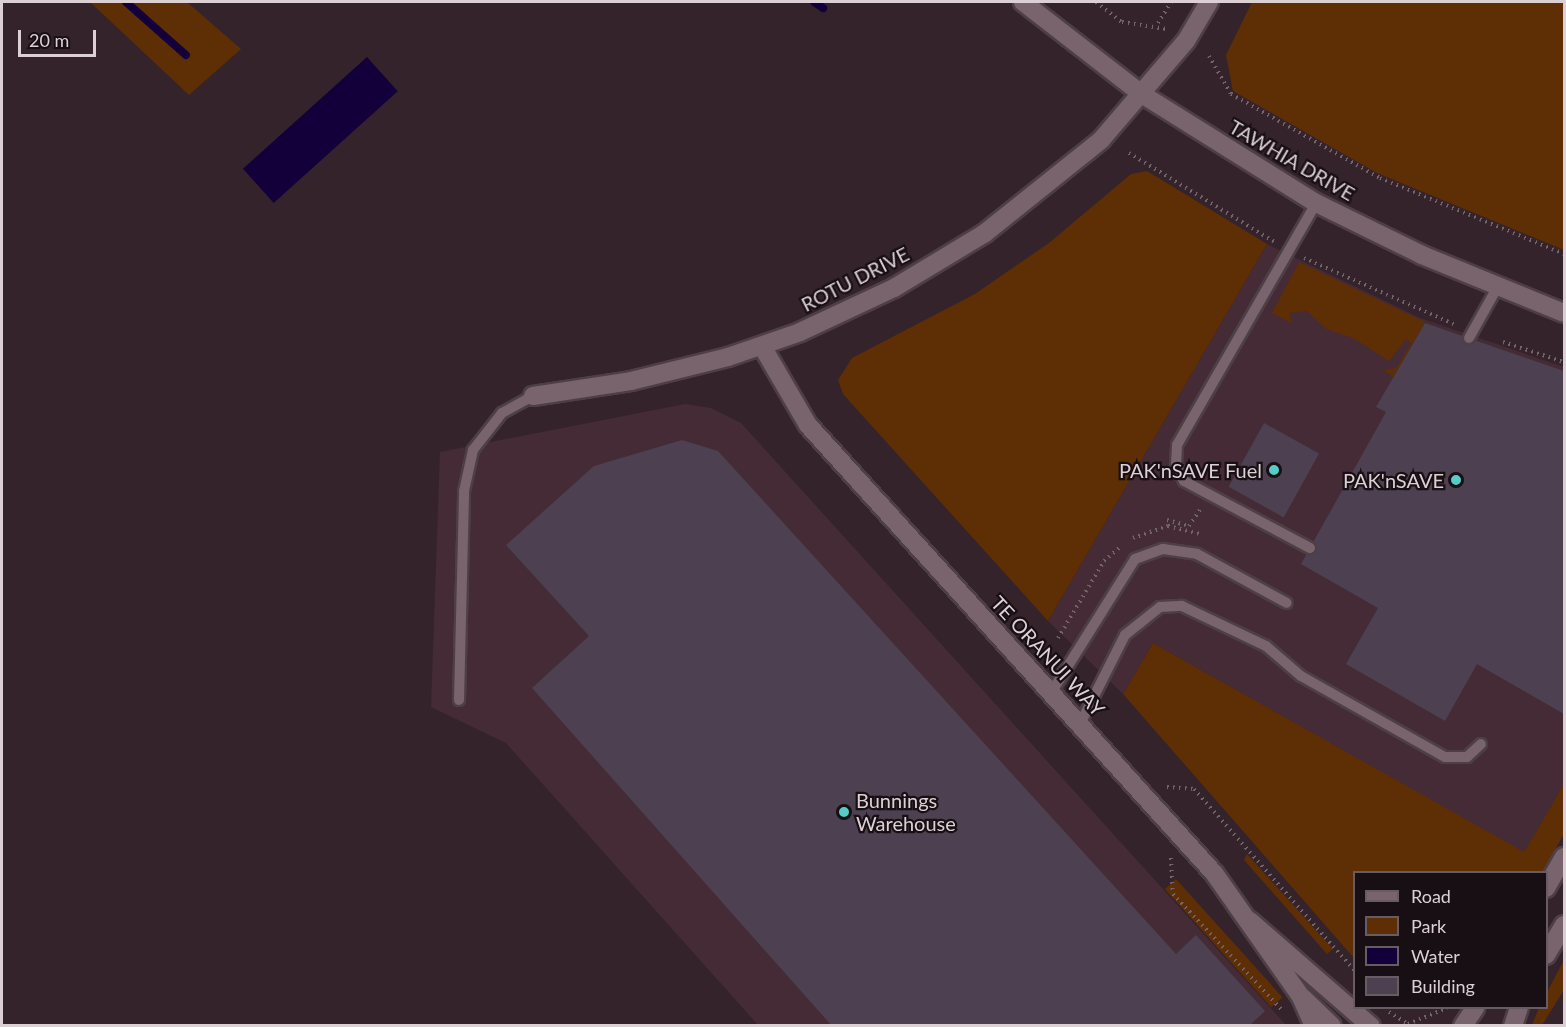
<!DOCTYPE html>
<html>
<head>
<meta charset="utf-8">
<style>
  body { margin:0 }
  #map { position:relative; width:1566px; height:1027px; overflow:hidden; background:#35232b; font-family:Lato,sans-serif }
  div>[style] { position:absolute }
  .built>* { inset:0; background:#442b36 }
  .green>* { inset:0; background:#5e2e05; transform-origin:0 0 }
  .water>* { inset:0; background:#13003b; transform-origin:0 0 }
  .stream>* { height:8px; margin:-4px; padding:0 4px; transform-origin:4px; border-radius:4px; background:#13003b }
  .building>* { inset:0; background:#4d4050; transform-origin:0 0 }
  .path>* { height:4px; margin-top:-2px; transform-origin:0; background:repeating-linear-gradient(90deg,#74646b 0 1.5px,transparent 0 6px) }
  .roads { filter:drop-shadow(2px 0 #4e3f46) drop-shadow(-2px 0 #4e3f46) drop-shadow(0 2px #4e3f46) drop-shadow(0 -2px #4e3f46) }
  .lane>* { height:10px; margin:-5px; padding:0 5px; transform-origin:5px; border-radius:5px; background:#79636c }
  .street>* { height:18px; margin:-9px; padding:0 9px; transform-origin:9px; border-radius:9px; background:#79636c }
  .secondary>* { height:18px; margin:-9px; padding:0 9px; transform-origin:9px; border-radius:9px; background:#79636c }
  .dots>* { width:16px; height:16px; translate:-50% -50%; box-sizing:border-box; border:3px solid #170f13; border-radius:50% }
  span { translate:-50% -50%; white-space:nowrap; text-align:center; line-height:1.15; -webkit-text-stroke:4.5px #170f13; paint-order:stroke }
  .street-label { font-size:20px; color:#ddd0d5 }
  .poi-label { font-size:20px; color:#ddd0d5 }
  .right { translate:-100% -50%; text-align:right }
  .left { translate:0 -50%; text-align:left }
  .frame { position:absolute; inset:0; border:3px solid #ddd0d5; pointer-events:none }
  .legend { position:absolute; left:1353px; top:871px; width:195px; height:138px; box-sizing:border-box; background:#170f13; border:2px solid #665c61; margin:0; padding:8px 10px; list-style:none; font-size:18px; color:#ddd0d5 }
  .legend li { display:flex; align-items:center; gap:12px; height:30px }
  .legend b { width:30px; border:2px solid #665c61 }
  .scale { position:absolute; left:18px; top:30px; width:78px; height:27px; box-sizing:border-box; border:3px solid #ddd0d5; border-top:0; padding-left:8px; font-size:18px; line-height:21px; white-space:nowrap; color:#ddd0d5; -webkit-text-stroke:4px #170f13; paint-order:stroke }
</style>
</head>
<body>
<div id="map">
  <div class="built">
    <div style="clip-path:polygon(1267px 244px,1420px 318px,1564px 367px,1564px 784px,1524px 853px,1153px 643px,1123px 694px,1048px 621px)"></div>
    <div style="clip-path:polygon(685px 404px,711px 408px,741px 423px,1286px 1025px,758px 1025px,506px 743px,431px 707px,440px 452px)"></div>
  </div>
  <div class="green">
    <div style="clip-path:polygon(90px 2px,187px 2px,241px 49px,189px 95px)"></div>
    <div style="clip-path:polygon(1252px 2px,1564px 2px,1564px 250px,1377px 173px,1233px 91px,1226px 55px)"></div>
    <div style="clip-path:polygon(1147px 171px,1267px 244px,1048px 621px,843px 394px,838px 380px,852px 358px,975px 294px,1049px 243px,1131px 174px)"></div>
    <div style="clip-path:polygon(1299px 262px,1425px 322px,1393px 377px,1383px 370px,1396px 368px,1411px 343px,1406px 339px,1389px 361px,1353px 338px,1326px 329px,1307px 311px,1289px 313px,1292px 323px,1272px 313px)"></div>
    <div style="clip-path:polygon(1153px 643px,1524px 852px,1564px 784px,1564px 834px,1542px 872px,1354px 872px,1354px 958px,1123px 694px)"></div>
    <div style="clip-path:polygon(1247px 854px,1333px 949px,1327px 954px,1244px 860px)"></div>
    <div style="left:1176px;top:879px;width:159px;height:15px;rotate:48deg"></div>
    <div style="clip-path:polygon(1564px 960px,1564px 990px,1542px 1025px,1532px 1025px,1539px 1008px,1546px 1008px,1547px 992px)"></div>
  </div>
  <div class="water">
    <div style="left:367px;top:57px;width:46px;height:167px;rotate:48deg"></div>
  </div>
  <div class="stream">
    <div style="left:126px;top:2px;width:80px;rotate:41.5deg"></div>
    <div style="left:814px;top:2px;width:11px;rotate:34deg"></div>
  </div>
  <div class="building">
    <div style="clip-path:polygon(1425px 323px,1564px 371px,1564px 714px,1477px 664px,1445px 721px,1346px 664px,1378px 608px,1301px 564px,1386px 412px,1376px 407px)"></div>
    <div style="left:1264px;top:423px;width:63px;height:73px;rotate:29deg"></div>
    <div style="clip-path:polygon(682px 440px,718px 451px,1176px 954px,1196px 935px,1265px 1011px,1249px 1026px,832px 1026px,532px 688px,589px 636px,506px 545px,594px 466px)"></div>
  </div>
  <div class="path">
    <div style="left:1096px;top:2px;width:33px;rotate:38deg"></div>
    <div style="left:1122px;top:22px;width:45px;rotate:9deg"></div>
    <div style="left:1158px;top:23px;width:25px;rotate:-58deg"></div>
    <div style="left:1209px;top:56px;width:44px;rotate:59.9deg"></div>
    <div style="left:1231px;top:94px;width:171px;rotate:29.4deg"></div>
    <div style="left:1380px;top:178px;width:199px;rotate:22.4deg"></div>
    <div style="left:1129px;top:153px;width:171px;rotate:31.4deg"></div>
    <div style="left:1304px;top:258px;width:166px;rotate:23.8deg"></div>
    <div style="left:1503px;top:342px;width:64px;rotate:18.2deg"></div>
    <div style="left:1168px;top:526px;width:6px;rotate:-99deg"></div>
    <div style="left:1167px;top:520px;width:23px;rotate:15deg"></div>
    <div style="left:1189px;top:526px;width:22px;rotate:-56deg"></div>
    <div style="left:1133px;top:538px;width:37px;rotate:-19deg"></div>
    <div style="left:1168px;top:526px;width:32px;rotate:14deg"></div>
    <div style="left:1058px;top:638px;width:90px;rotate:-59.1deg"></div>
    <div style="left:1104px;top:561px;width:23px;rotate:-41deg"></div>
    <div style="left:1167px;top:787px;width:27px;rotate:4deg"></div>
    <div style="left:1194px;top:789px;width:242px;rotate:48.5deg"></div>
    <div style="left:1171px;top:858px;width:36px;rotate:87deg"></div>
    <div style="left:1173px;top:894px;width:159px;rotate:46.8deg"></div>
    <div style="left:1389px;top:1012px;width:22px;rotate:32deg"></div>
    <div style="left:1408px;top:1024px;width:42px;rotate:-22.3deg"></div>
  </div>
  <div class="roads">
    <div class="lane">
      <div style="left:1469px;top:338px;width:57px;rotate:-60.8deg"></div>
      <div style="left:1310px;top:548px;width:143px;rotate:-152deg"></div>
      <div style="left:1184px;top:481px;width:18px;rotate:-117deg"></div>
      <div style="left:1176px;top:465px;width:20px;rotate:-87deg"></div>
      <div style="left:1177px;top:445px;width:279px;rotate:-60.1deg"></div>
      <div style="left:1051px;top:693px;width:158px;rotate:-57.9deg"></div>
      <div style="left:1135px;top:559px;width:30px;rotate:-20deg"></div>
      <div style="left:1163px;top:549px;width:34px;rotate:8deg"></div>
      <div style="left:1197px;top:554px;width:102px;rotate:28.6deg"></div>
      <div style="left:459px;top:700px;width:209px;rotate:-88.6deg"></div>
      <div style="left:464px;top:491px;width:42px;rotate:-77.6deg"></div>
      <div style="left:473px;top:450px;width:47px;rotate:-51.9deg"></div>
      <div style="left:502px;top:413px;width:35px;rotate:-29deg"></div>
      <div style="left:1080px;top:724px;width:100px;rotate:-63.2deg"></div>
      <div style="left:1125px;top:635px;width:45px;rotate:-38.7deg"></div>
      <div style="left:1160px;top:607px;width:22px;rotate:-3deg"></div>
      <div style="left:1182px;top:606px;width:93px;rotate:25.5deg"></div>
      <div style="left:1266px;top:646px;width:46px;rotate:40.6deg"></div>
      <div style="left:1301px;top:676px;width:165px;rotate:29.4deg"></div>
      <div style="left:1445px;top:757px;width:22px"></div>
      <div style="left:1467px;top:757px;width:19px;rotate:-43deg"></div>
    </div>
    <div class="street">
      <div style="left:762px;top:346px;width:91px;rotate:59.8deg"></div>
      <div style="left:808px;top:425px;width:605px;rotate:47.82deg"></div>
      <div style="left:1214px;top:873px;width:151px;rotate:54.9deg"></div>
      <div style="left:1301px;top:997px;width:32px;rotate:66deg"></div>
      <div style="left:533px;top:396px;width:99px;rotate:-8.7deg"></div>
      <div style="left:631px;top:381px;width:100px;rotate:-13.9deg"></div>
      <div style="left:728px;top:357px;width:76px;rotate:-19.1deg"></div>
      <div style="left:800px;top:332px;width:104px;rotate:-25.1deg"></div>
      <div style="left:894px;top:288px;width:106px;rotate:-31.1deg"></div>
      <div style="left:985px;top:233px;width:149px;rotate:-38.7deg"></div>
      <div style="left:1101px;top:140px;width:130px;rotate:-49.4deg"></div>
      <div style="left:1186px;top:41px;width:45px;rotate:-59.5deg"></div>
      <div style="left:1303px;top:998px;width:40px;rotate:44deg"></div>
    </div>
    <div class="secondary">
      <div style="left:1023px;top:2px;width:152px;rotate:37.8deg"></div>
      <div style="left:1143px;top:95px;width:204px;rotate:32deg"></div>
      <div style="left:1316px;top:203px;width:118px;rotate:26.1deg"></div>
      <div style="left:1422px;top:255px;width:153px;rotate:22.2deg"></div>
      <div style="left:1546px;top:888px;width:36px;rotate:-60deg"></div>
      <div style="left:1250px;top:921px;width:160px;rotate:41deg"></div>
      <div style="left:1546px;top:955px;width:35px;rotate:-59deg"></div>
      <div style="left:1463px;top:1026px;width:22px;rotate:-56deg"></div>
      <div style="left:1513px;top:1026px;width:19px;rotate:-72deg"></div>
    </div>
  </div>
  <div class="dots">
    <div style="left:1274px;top:470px;background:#54cdc8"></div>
    <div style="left:1456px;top:480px;background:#54cdc8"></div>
    <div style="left:844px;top:812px;background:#54cdc8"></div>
  </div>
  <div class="street-label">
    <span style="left:1292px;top:160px;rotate:30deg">TAWHIA DRIVE</span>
    <span style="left:855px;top:279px;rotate:-27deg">ROTU DRIVE</span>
    <span style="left:1048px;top:656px;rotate:47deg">TE ORANUI WAY</span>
  </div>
  <div class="poi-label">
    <span class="right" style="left:1262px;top:470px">PAK'nSAVE Fuel</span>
    <span class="right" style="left:1444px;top:480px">PAK'nSAVE</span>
    <span class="left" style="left:856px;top:812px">Bunnings<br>Warehouse</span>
  </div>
  <div class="frame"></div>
  <ul class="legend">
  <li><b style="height:8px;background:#79636c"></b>Road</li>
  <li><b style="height:16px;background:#5e2e05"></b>Park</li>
  <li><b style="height:16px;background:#13003b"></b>Water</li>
  <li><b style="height:16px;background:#4d4050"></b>Building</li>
  </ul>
  <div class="scale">20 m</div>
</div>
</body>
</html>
